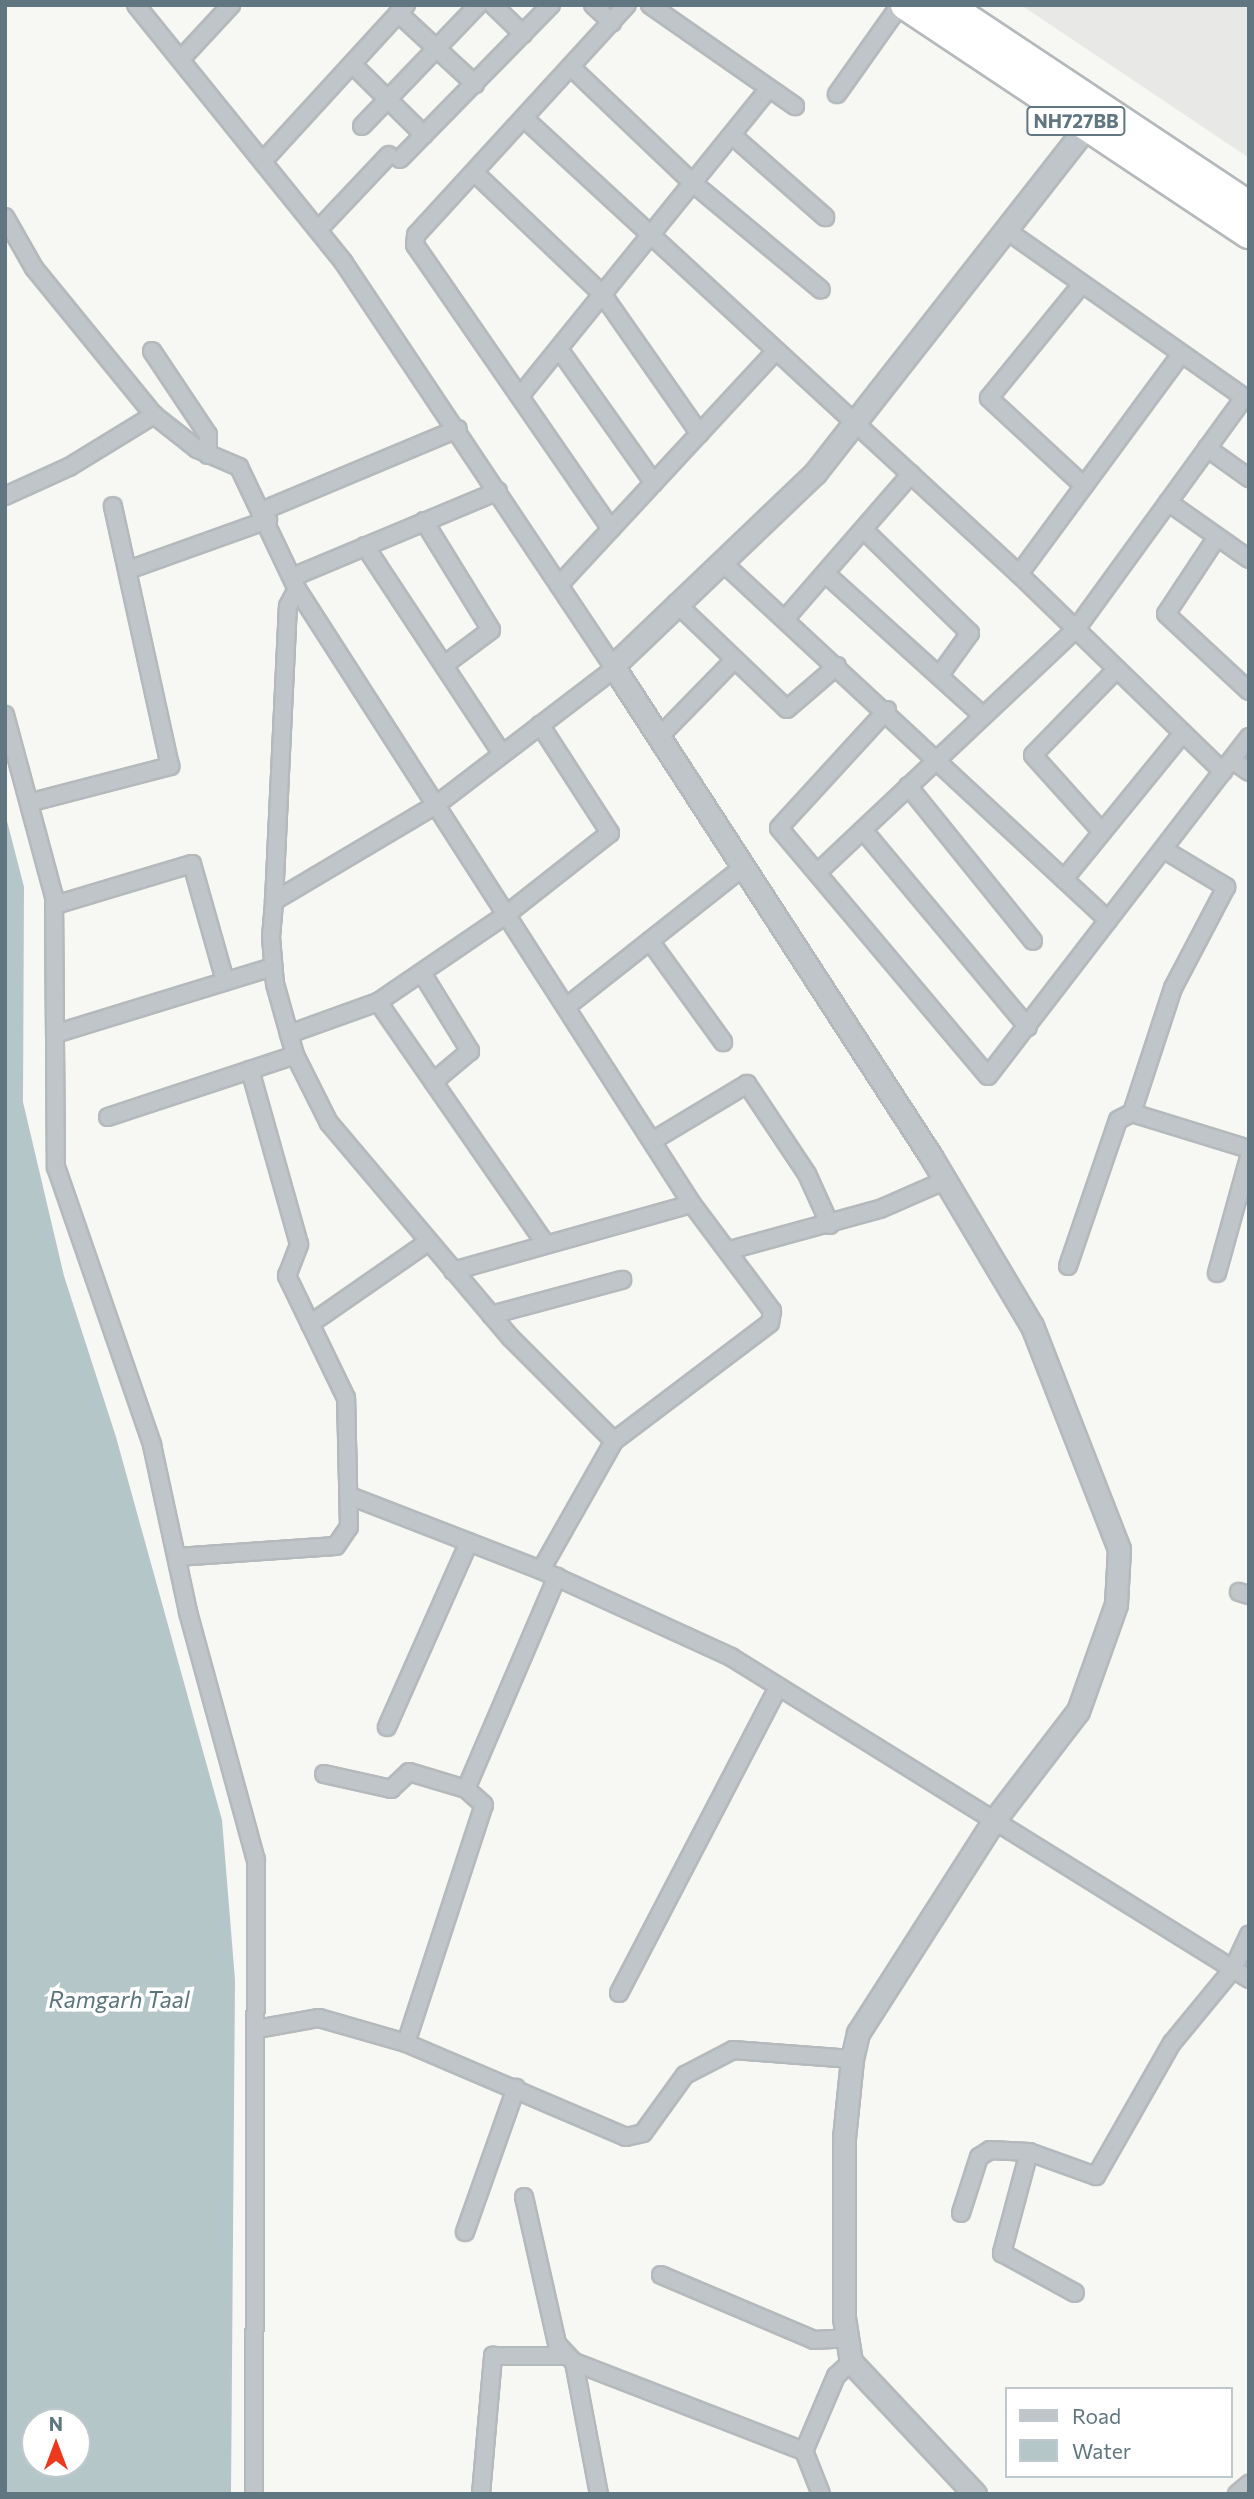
<!DOCTYPE html>
<html>
<head>
<meta charset="utf-8">
<style>
  body { margin:0 }
  #map { position:relative; width:1254px; height:2499px; overflow:hidden; background:#f7f7f3; font-family:Commissioner,sans-serif }
  div>[style] { position:absolute }
  .built>* { inset:0; background:#e8e8e7 }
  .water>* { inset:0; background:#b5c6c8 }
  .roads { filter:drop-shadow(2px 0 #b4b9bc) drop-shadow(-2px 0 #b4b9bc) drop-shadow(0 2px #b4b9bc) drop-shadow(0 -2px #b4b9bc) }
  .minor>* { height:16px; margin:-8px; padding:0 8px; transform-origin:8px; border-radius:8px; background:#bfc5c8 }
  .tertiary>* { height:21px; margin:-10.5px; padding:0 10.5px; transform-origin:10.5px; border-radius:10.5px; background:#bfc5c8 }
  .trunk>* { height:28px; margin:-14px; padding:0 14px; transform-origin:14px; border-radius:14px; background:#fff }
  span { translate:-50% -50%; white-space:nowrap; text-align:center; line-height:1.15; -webkit-text-stroke:7px #fff; paint-order:stroke }
  .shield-label span { padding:2px 5px; background:#fff; border:2px solid; border-radius:5px; -webkit-text-stroke-width:0 }
  .shield-label { font-size:19px; color:#607680; font-weight:700 }
  .water-label { font-size:23px; color:#5a767c; font-style:italic }
  .frame { position:absolute; inset:0; border:7px solid #607680; pointer-events:none }
  .legend { position:absolute; left:1005px; top:2387px; width:228px; height:91px; box-sizing:border-box; background:#fff; border:2px solid #bfc8cc; margin:0; padding:9px 12px; list-style:none; font-size:21px; color:#607680 }
  .legend li { display:flex; align-items:center; gap:14px; height:35px }
  .legend b { width:35px; border:2px solid #bfc8cc }
  .north { position:absolute; left:21px; top:2408px; width:70px; height:70px; box-sizing:border-box; background:#fff; border:2px solid #bfc8cc; border-radius:50%; rotate:0deg; font-size:19px; font-weight:700; line-height:28px; text-align:center; color:#607680 }
  .north::after { content:''; display:block; margin:auto; width:24px; height:32px; background:#ed391d; clip-path:polygon(50% 0,100% 100%,50% 72%,0 100%) }
</style>
</head>
<body>
<div id="map">
  <div class="built">
    <div style="clip-path:polygon(1021px 5px,1249px 5px,1249px 158px)"></div>
  </div>
  <div class="water">
    <div style="clip-path:polygon(evenodd,5px 813px,24px 887px,23px 1102px,64px 1276px,116px 1437px,222px 1820px,235px 1980px,231px 2494px,5px 2494px,5px 813px,35px 2422px,77px 2422px,77px 2464px,35px 2464px,35px 2422px)"></div>
  </div>
  <div class="roads">
    <div class="minor">
      <div style="left:136px;top:5px;width:331px;rotate:51.1deg"></div>
      <div style="left:344px;top:263px;width:485px;rotate:56.3deg"></div>
      <div style="left:493px;top:5px;width:42px;rotate:44deg"></div>
      <div style="left:593px;top:5px;width:26px;rotate:43deg"></div>
      <div style="left:650px;top:5px;width:177px;rotate:34.9deg"></div>
      <div style="left:398px;top:13px;width:105px;rotate:42.7deg"></div>
      <div style="left:181px;top:59px;width:74px;rotate:-47.2deg"></div>
      <div style="left:352px;top:64px;width:101px;rotate:44.6deg"></div>
      <div style="left:572px;top:68px;width:168px;rotate:43.6deg"></div>
      <div style="left:694px;top:184px;width:165px;rotate:39.8deg"></div>
      <div style="left:837px;top:94px;width:109px;rotate:-54.7deg"></div>
      <div style="left:525px;top:119px;width:672px;rotate:42.65deg"></div>
      <div style="left:1019px;top:574px;width:284px;rotate:44.1deg"></div>
      <div style="left:362px;top:126px;width:168px;rotate:-46.2deg"></div>
      <div style="left:733px;top:136px;width:123px;rotate:41.4deg"></div>
      <div style="left:400px;top:159px;width:216px;rotate:-45.6deg"></div>
      <div style="left:263px;top:161px;width:212px;rotate:-47.5deg"></div>
      <div style="left:475px;top:173px;width:177px;rotate:43.6deg"></div>
      <div style="left:603px;top:295px;width:169px;rotate:55.1deg"></div>
      <div style="left:5px;top:217px;width:59px;rotate:60.4deg"></div>
      <div style="left:34px;top:268px;width:190px;rotate:50.8deg"></div>
      <div style="left:154px;top:415px;width:55px;rotate:38.3deg"></div>
      <div style="left:197px;top:449px;width:46px;rotate:23.2deg"></div>
      <div style="left:239px;top:467px;width:135px;rotate:64.6deg"></div>
      <div style="left:297px;top:589px;width:731px;rotate:57.29deg"></div>
      <div style="left:692px;top:1204px;width:134px;rotate:53.2deg"></div>
      <div style="left:772px;top:1311px;width:12px;rotate:99deg"></div>
      <div style="left:770px;top:1323px;width:196px;rotate:142.9deg"></div>
      <div style="left:318px;top:230px;width:103px;rotate:-46.6deg"></div>
      <div style="left:1006px;top:230px;width:297px;rotate:35.1deg"></div>
      <div style="left:1082px;top:284px;width:147px;rotate:129.2deg"></div>
      <div style="left:989px;top:398px;width:129px;rotate:42.8deg"></div>
      <div style="left:559px;top:349px;width:164px;rotate:54.7deg"></div>
      <div style="left:152px;top:351px;width:101px;rotate:56.3deg"></div>
      <div style="left:208px;top:435px;width:20px;rotate:90deg"></div>
      <div style="left:520px;top:396px;width:395px;rotate:-51deg"></div>
      <div style="left:1207px;top:448px;width:52px;rotate:35.5deg"></div>
      <div style="left:5px;top:496px;width:70px;rotate:-24.4deg"></div>
      <div style="left:69px;top:467px;width:100px;rotate:-31.5deg"></div>
      <div style="left:1168px;top:502px;width:99px;rotate:35.1deg"></div>
      <div style="left:264px;top:510px;width:210px;rotate:-22.7deg"></div>
      <div style="left:424px;top:521px;width:128px;rotate:58.4deg"></div>
      <div style="left:491px;top:630px;width:59px;rotate:143.3deg"></div>
      <div style="left:611px;top:529px;width:345px;rotate:-124.6deg"></div>
      <div style="left:415px;top:245px;width:10px;rotate:-84deg"></div>
      <div style="left:416px;top:235px;width:312px;rotate:-47.5deg"></div>
      <div style="left:864px;top:530px;width:148px;rotate:44.2deg"></div>
      <div style="left:970px;top:633px;width:53px;rotate:125.8deg"></div>
      <div style="left:1217px;top:537px;width:92px;rotate:123.5deg"></div>
      <div style="left:1166px;top:614px;width:113px;rotate:42.9deg"></div>
      <div style="left:365px;top:546px;width:249px;rotate:56.6deg"></div>
      <div style="left:721px;top:561px;width:528px;rotate:42.85deg"></div>
      <div style="left:128px;top:570px;width:149px;rotate:-19.7deg"></div>
      <div style="left:826px;top:574px;width:210px;rotate:42.1deg"></div>
      <div style="left:1019px;top:574px;width:273px;rotate:-53.6deg"></div>
      <div style="left:295px;top:576px;width:220px;rotate:-22.7deg"></div>
      <div style="left:559px;top:585px;width:319px;rotate:-47.2deg"></div>
      <div style="left:676px;top:603px;width:153px;rotate:43.7deg"></div>
      <div style="left:787px;top:709px;width:66px;rotate:-40.7deg"></div>
      <div style="left:785px;top:619px;width:192px;rotate:-49deg"></div>
      <div style="left:887px;top:710px;width:160px;rotate:132.5deg"></div>
      <div style="left:779px;top:828px;width:324px;rotate:49.9deg"></div>
      <div style="left:988px;top:1076px;width:428px;rotate:-52.4deg"></div>
      <div style="left:5px;top:715px;width:188px;rotate:74.9deg"></div>
      <div style="left:54px;top:896px;width:271px;rotate:89.6deg"></div>
      <div style="left:56px;top:1167px;width:294px;rotate:70.9deg"></div>
      <div style="left:152px;top:1445px;width:171px;rotate:77.8deg"></div>
      <div style="left:188px;top:1612px;width:257px;rotate:74.7deg"></div>
      <div style="left:256px;top:1860px;width:634px;rotate:90.18deg"></div>
      <div style="left:658px;top:738px;width:110px;rotate:-45.7deg"></div>
      <div style="left:1232px;top:760px;width:21px;rotate:35deg"></div>
      <div style="left:908px;top:786px;width:199px;rotate:51.1deg"></div>
      <div style="left:32px;top:802px;width:143px;rotate:-14.6deg"></div>
      <div style="left:170px;top:766px;width:266px;rotate:-102.4deg"></div>
      <div style="left:863px;top:830px;width:257px;rotate:50.1deg"></div>
      <div style="left:1102px;top:832px;width:103px;rotate:-131.9deg"></div>
      <div style="left:1033px;top:755px;width:120px;rotate:-45.7deg"></div>
      <div style="left:1163px;top:849px;width:74px;rotate:31.1deg"></div>
      <div style="left:1226px;top:887px;width:114px;rotate:117.7deg"></div>
      <div style="left:1173px;top:988px;width:132px;rotate:108.2deg"></div>
      <div style="left:1132px;top:1113px;width:122px;rotate:17.1deg"></div>
      <div style="left:818px;top:872px;width:354px;rotate:-43.3deg"></div>
      <div style="left:1076px;top:629px;width:286px;rotate:-54deg"></div>
      <div style="left:1064px;top:879px;width:188px;rotate:-50.8deg"></div>
      <div style="left:274px;top:901px;width:295px;rotate:-87.3deg"></div>
      <div style="left:288px;top:606px;width:19px;rotate:-62deg"></div>
      <div style="left:55px;top:905px;width:143px;rotate:-16.7deg"></div>
      <div style="left:192px;top:864px;width:122px;rotate:74.2deg"></div>
      <div style="left:650px;top:941px;width:125px;rotate:54.1deg"></div>
      <div style="left:422px;top:973px;width:92px;rotate:58.4deg"></div>
      <div style="left:470px;top:1051px;width:48px;rotate:140deg"></div>
      <div style="left:378px;top:1002px;width:295px;rotate:55.3deg"></div>
      <div style="left:566px;top:1007px;width:226px;rotate:-38.3deg"></div>
      <div style="left:58px;top:1033px;width:225px;rotate:-17.1deg"></div>
      <div style="left:289px;top:1034px;width:95px;rotate:-19.8deg"></div>
      <div style="left:378px;top:1002px;width:156px;rotate:-34.3deg"></div>
      <div style="left:507px;top:914px;width:131px;rotate:-38.2deg"></div>
      <div style="left:610px;top:833px;width:129px;rotate:-122.9deg"></div>
      <div style="left:108px;top:1117px;width:197px;rotate:-18.3deg"></div>
      <div style="left:652px;top:1141px;width:111px;rotate:-31deg"></div>
      <div style="left:747px;top:1084px;width:108px;rotate:56.3deg"></div>
      <div style="left:807px;top:1174px;width:56px;rotate:65.7deg"></div>
      <div style="left:730px;top:1250px;width:156px;rotate:-15.3deg"></div>
      <div style="left:880px;top:1209px;width:72px;rotate:-23.7deg"></div>
      <div style="left:1068px;top:1266px;width:154px;rotate:-71.1deg"></div>
      <div style="left:1118px;top:1120px;width:16px;rotate:-27deg"></div>
      <div style="left:453px;top:1271px;width:248px;rotate:-15.7deg"></div>
      <div style="left:1217px;top:1273px;width:119px;rotate:-74.5deg"></div>
      <div style="left:491px;top:1315px;width:136px;rotate:-15deg"></div>
      <div style="left:310px;top:1324px;width:144px;rotate:-34.8deg"></div>
      <div style="left:350px;top:1496px;width:205px;rotate:21.2deg"></div>
      <div style="left:541px;top:1570px;width:209px;rotate:24.6deg"></div>
      <div style="left:731px;top:1657px;width:591px;rotate:31.86deg"></div>
      <div style="left:1233px;top:1969px;width:38px;rotate:-65deg"></div>
      <div style="left:177px;top:1557px;width:159px;rotate:-4deg"></div>
      <div style="left:336px;top:1546px;width:23px;rotate:-56deg"></div>
      <div style="left:349px;top:1527px;width:129px;rotate:-91.3deg"></div>
      <div style="left:346px;top:1398px;width:136px;rotate:-115.8deg"></div>
      <div style="left:287px;top:1276px;width:34px;rotate:-69deg"></div>
      <div style="left:299px;top:1244px;width:181px;rotate:-105.7deg"></div>
      <div style="left:541px;top:1570px;width:148px;rotate:-60.5deg"></div>
      <div style="left:614px;top:1441px;width:147px;rotate:-135deg"></div>
      <div style="left:510px;top:1337px;width:280px;rotate:-130.2deg"></div>
      <div style="left:329px;top:1123px;width:76px;rotate:-116.6deg"></div>
      <div style="left:295px;top:1055px;width:74px;rotate:-105.7deg"></div>
      <div style="left:275px;top:984px;width:47px;rotate:-94.9deg"></div>
      <div style="left:271px;top:937px;width:36px;rotate:-85deg"></div>
      <div style="left:274px;top:901px;width:188px;rotate:-30.7deg"></div>
      <div style="left:436px;top:805px;width:224px;rotate:-37.4deg"></div>
      <div style="left:1239px;top:1592px;width:10px;rotate:17deg"></div>
      <div style="left:387px;top:1727px;width:202px;rotate:-66.1deg"></div>
      <div style="left:324px;top:1774px;width:69px;rotate:12.6deg"></div>
      <div style="left:391px;top:1789px;width:25px;rotate:-43deg"></div>
      <div style="left:409px;top:1772px;width:59px;rotate:16.6deg"></div>
      <div style="left:619px;top:1993px;width:345px;rotate:-62.5deg"></div>
      <div style="left:257px;top:2029px;width:63px;rotate:-10.1deg"></div>
      <div style="left:319px;top:2018px;width:91px;rotate:16deg"></div>
      <div style="left:406px;top:2043px;width:239px;rotate:23.1deg"></div>
      <div style="left:626px;top:2137px;width:17px;rotate:-13deg"></div>
      <div style="left:643px;top:2133px;width:72px;rotate:-54.1deg"></div>
      <div style="left:685px;top:2075px;width:54px;rotate:-27.5deg"></div>
      <div style="left:733px;top:2050px;width:119px;rotate:4.3deg"></div>
      <div style="left:406px;top:2043px;width:250px;rotate:-71.9deg"></div>
      <div style="left:484px;top:1805px;width:24px;rotate:-138deg"></div>
      <div style="left:466px;top:1789px;width:231px;rotate:-66.8deg"></div>
      <div style="left:1029px;top:2152px;width:105px;rotate:105deg"></div>
      <div style="left:1002px;top:2253px;width:83px;rotate:28.7deg"></div>
      <div style="left:524px;top:2197px;width:151px;rotate:77.3deg"></div>
      <div style="left:557px;top:2344px;width:25px;rotate:47deg"></div>
      <div style="left:574px;top:2362px;width:247px;rotate:21.2deg"></div>
      <div style="left:804px;top:2451px;width:82px;rotate:-66.9deg"></div>
      <div style="left:836px;top:2376px;width:21px;rotate:-43deg"></div>
      <div style="left:961px;top:2213px;width:59px;rotate:-72.2deg"></div>
      <div style="left:979px;top:2157px;width:13px;rotate:-32deg"></div>
      <div style="left:990px;top:2150px;width:39px;rotate:3deg"></div>
      <div style="left:1029px;top:2152px;width:71px;rotate:19.7deg"></div>
      <div style="left:1096px;top:2176px;width:153px;rotate:-60.3deg"></div>
      <div style="left:1172px;top:2043px;width:96px;rotate:-50.5deg"></div>
      <div style="left:1233px;top:1969px;width:19px;rotate:32deg"></div>
      <div style="left:465px;top:2232px;width:153px;rotate:-70.5deg"></div>
      <div style="left:661px;top:2275px;width:166px;rotate:23deg"></div>
      <div style="left:814px;top:2340px;width:33px;rotate:-3deg"></div>
      <div style="left:574px;top:2362px;width:134px;rotate:79.3deg"></div>
      <div style="left:804px;top:2451px;width:46px;rotate:68.4deg"></div>
      <div style="left:481px;top:2494px;width:139px;rotate:-85deg"></div>
      <div style="left:493px;top:2356px;width:72px"></div>
      <div style="left:1237px;top:2494px;width:16px;rotate:-40deg"></div>
    </div>
    <div class="tertiary">
      <div style="left:975px;top:2494px;width:181px;rotate:-133.2deg"></div>
      <div style="left:851px;top:2362px;width:45px;rotate:-99deg"></div>
      <div style="left:844px;top:2318px;width:180px;rotate:-90deg"></div>
      <div style="left:844px;top:2138px;width:79px;rotate:-84.2deg"></div>
      <div style="left:852px;top:2059px;width:27px;rotate:-77deg"></div>
      <div style="left:858px;top:2033px;width:254px;rotate:-57.4deg"></div>
      <div style="left:995px;top:1819px;width:136px;rotate:-52.5deg"></div>
      <div style="left:1078px;top:1711px;width:114px;rotate:-70.4deg"></div>
      <div style="left:1116px;top:1604px;width:55px;rotate:-86.9deg"></div>
      <div style="left:1119px;top:1549px;width:239px;rotate:-111.3deg"></div>
      <div style="left:1032px;top:1326px;width:196px;rotate:-120.8deg"></div>
      <div style="left:932px;top:1158px;width:586px;rotate:-122.96deg"></div>
      <div style="left:613px;top:666px;width:279px;rotate:-43.7deg"></div>
      <div style="left:815px;top:473px;width:439px;rotate:-51.9deg"></div>
    </div>
    <div class="trunk">
      <div style="left:905px;top:5px;width:413px;rotate:33.7deg"></div>
      <div style="left:947px;top:5px;width:363px;rotate:33.6deg"></div>
    </div>
  </div>
  <div class="shield-label">
    <span style="left:1076px;top:121px">NH727BB</span>
  </div>
  <div class="water-label">
    <span style="left:119px;top:1999px">Ramgarh Taal</span>
  </div>
  <div class="frame"></div>
  <ul class="legend">
  <li><b style="height:9px;background:#bfc5c8"></b>Road</li>
  <li><b style="height:19px;background:#b5c6c8"></b>Water</li>
  </ul>
  <div class="north">N</div>
</div>
</body>
</html>
